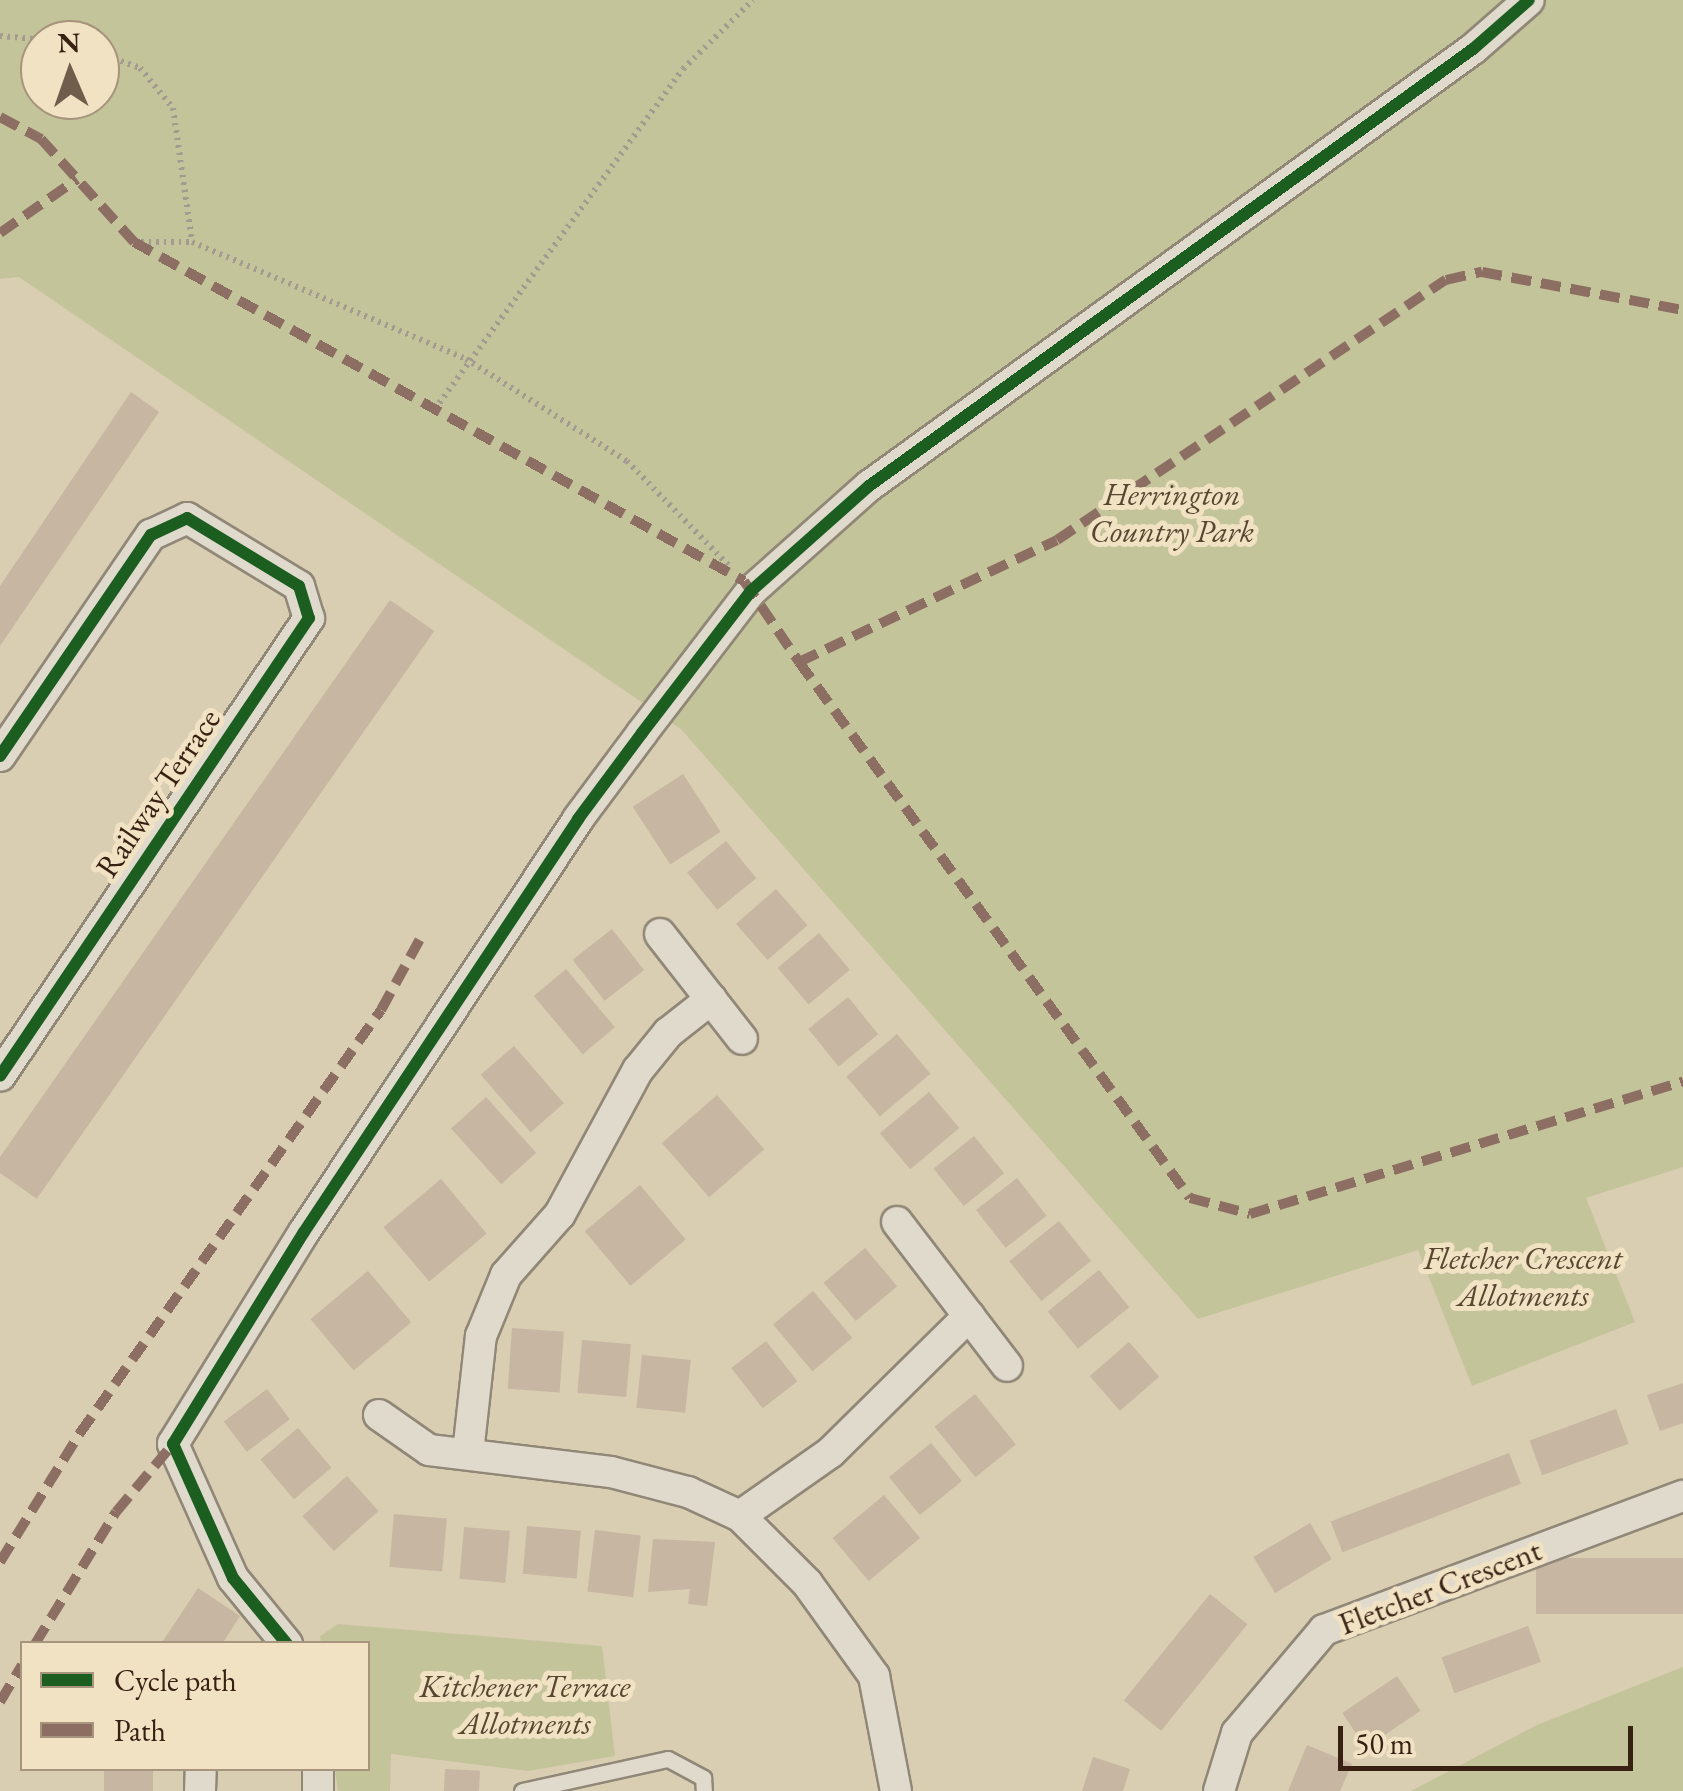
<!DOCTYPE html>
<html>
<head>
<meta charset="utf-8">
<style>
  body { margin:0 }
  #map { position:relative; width:1683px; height:1791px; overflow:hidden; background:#d9cdb2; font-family:"EB Garamond",serif }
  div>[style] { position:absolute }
  .green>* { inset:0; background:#c4c49b }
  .building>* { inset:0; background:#c6b6a2; transform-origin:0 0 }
  .path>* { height:6px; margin-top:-3px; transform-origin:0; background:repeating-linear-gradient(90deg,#a39b90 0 2.5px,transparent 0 7.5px) }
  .roads { filter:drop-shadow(2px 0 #908777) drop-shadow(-2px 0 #908777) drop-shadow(0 2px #908777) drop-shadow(0 -2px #908777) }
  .service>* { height:15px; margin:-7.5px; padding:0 7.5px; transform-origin:7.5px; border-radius:7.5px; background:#e0dacd }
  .minor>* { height:30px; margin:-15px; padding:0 15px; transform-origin:15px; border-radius:15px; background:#e0dacd }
  .quiet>* { height:10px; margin-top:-5px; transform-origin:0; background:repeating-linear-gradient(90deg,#8d6e63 0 20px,transparent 0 30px) }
  .cycleway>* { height:12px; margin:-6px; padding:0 6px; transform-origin:6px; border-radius:6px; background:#1b5e20 }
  span { translate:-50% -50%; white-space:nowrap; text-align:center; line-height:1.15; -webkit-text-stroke:10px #f0e2c3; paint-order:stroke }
  .park-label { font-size:32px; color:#574730; font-style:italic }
  .street-label { font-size:32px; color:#382013 }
  .legend { position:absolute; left:20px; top:1641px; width:350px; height:130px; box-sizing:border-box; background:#f0e2c3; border:2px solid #a6947d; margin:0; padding:12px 18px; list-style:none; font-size:30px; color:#382013 }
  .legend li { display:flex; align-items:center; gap:20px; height:50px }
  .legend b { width:50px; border:2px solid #a6947d }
  .north { position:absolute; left:20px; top:20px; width:100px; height:100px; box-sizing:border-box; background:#f0e2c3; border:2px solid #a6947d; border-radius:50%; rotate:358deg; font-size:28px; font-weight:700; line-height:40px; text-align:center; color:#382013 }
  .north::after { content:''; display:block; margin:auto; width:35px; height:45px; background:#705d4b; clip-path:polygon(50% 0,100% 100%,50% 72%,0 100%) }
  .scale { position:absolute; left:1338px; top:1726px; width:295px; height:45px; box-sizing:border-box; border:5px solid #382013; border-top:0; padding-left:12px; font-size:30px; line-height:35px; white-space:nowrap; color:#382013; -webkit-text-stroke:8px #f0e2c3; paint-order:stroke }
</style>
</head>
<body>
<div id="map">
  <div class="green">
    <div style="clip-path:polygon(evenodd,0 0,1683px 0,1683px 1167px,1586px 1198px,1635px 1322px,1472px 1386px,1418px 1250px,1198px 1319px,681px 729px,19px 277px,0 279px,0 0,40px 40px,100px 40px,100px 100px,40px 100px,40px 40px)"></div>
    <div style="clip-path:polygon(338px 1624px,602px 1646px,615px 1756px,528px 1771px,391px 1754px,390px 1791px,338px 1791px,335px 1769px,368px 1768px,368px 1644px,321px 1643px,320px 1636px)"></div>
    <div style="clip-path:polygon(1683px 1667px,1683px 1791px,1411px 1791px,1537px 1725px)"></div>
  </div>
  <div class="building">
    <div style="clip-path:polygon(131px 392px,159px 412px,0 646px,0 586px)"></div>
    <div style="left:390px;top:600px;width:54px;height:693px;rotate:35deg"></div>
    <div style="left:683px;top:774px;width:69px;height:60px;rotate:57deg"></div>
    <div style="left:726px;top:841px;width:48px;height:50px;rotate:51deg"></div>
    <div style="left:776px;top:889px;width:48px;height:53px;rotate:49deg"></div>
    <div style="left:612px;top:929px;width:52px;height:50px;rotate:52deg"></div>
    <div style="left:819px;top:933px;width:48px;height:54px;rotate:50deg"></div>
    <div style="left:566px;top:969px;width:76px;height:42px;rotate:50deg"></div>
    <div style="left:848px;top:997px;width:48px;height:51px;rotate:51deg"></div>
    <div style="left:897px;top:1034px;width:52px;height:66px;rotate:50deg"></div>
    <div style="left:514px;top:1046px;width:76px;height:44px;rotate:49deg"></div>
    <div style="left:929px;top:1092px;width:47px;height:64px;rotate:50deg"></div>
    <div style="left:717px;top:1095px;width:72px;height:73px;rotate:49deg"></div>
    <div style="left:486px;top:1097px;width:75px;height:47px;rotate:48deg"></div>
    <div style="left:974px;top:1136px;width:48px;height:52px;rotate:51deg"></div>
    <div style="left:1017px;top:1178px;width:48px;height:52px;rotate:52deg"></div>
    <div style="left:441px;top:1179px;width:71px;height:75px;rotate:50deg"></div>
    <div style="left:640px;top:1185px;width:71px;height:72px;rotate:50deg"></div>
    <div style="left:1059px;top:1221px;width:51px;height:64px;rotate:51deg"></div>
    <div style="left:865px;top:1248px;width:50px;height:54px;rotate:50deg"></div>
    <div style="left:1099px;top:1270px;width:48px;height:66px;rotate:51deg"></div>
    <div style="left:368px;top:1271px;width:67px;height:75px;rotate:50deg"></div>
    <div style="left:813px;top:1291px;width:61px;height:52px;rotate:50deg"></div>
    <div style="left:512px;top:1328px;width:52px;height:61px;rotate:4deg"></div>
    <div style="left:582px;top:1340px;width:49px;height:53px;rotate:5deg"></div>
    <div style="left:766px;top:1341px;width:51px;height:44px;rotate:52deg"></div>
    <div style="left:1129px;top:1342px;width:46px;height:52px;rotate:49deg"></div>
    <div style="left:642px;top:1355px;width:49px;height:53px;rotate:6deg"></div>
    <div style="clip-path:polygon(1683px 1383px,1683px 1423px,1660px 1431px,1647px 1395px)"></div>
    <div style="left:267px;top:1389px;width:38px;height:54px;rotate:53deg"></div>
    <div style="left:975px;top:1394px;width:65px;height:52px;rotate:51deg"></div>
    <div style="left:1616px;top:1409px;width:37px;height:92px;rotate:70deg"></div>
    <div style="left:298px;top:1428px;width:52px;height:49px;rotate:50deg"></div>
    <div style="left:931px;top:1443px;width:49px;height:54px;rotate:51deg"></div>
    <div style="left:1509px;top:1453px;width:33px;height:191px;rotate:69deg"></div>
    <div style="left:347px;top:1476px;width:47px;height:60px;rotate:48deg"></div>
    <div style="left:884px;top:1495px;width:56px;height:67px;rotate:50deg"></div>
    <div style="left:394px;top:1514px;width:53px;height:53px;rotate:5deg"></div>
    <div style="left:1310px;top:1523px;width:42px;height:66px;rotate:59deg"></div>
    <div style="left:527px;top:1526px;width:54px;height:48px;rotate:5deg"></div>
    <div style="left:464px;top:1527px;width:46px;height:52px;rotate:5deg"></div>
    <div style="left:595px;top:1530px;width:46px;height:62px;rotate:7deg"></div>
    <div style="clip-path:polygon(653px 1539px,715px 1542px,707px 1606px,688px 1604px,690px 1589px,648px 1592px)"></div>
    <div style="left:1683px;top:1558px;width:56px;height:147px;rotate:90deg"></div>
    <div style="clip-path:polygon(198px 1588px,240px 1616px,222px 1644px,161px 1644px)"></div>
    <div style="left:1210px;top:1594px;width:48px;height:137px;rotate:39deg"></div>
    <div style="left:1528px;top:1626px;width:38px;height:92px;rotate:70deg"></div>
    <div style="left:1397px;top:1676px;width:42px;height:66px;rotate:56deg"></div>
    <div style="clip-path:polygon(1307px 1745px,1352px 1764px,1340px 1791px,1288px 1791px)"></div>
    <div style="clip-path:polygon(1093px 1757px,1130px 1769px,1123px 1791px,1082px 1791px)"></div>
    <div style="left:104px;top:1768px;width:49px;height:23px"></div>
    <div style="left:445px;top:1769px;width:35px;height:22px;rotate:3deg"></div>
  </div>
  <div class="path">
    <div style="left:0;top:36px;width:47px;rotate:4.9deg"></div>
    <div style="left:100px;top:53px;width:43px;rotate:20.6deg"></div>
    <div style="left:140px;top:68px;width:52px;rotate:50.5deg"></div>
    <div style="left:173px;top:108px;width:135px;rotate:81.9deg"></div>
    <div style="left:192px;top:242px;width:298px;rotate:23.1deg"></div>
    <div style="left:466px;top:359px;width:191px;rotate:32.4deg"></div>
    <div style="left:627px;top:461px;width:145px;rotate:45.8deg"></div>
    <div style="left:134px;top:242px;width:58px"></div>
    <div style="left:435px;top:409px;width:421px;rotate:-53.9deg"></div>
    <div style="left:683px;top:69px;width:98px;rotate:-44.6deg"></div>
  </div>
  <div class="roads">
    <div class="service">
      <div style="left:522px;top:1791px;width:149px;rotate:-12.4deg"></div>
      <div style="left:668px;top:1759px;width:40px;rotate:28deg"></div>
      <div style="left:703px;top:1778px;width:13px;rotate:86deg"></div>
    </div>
    <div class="minor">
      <div style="left:0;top:756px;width:268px;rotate:-55.7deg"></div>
      <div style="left:151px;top:535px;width:40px;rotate:-25deg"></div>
      <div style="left:187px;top:518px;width:131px;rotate:31.3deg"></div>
      <div style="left:299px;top:586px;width:34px;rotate:73deg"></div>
      <div style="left:309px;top:618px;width:552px;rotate:124.01deg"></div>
      <div style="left:660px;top:934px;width:133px;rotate:52deg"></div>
      <div style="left:897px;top:1222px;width:181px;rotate:52.6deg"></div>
      <div style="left:379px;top:1415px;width:61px;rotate:35deg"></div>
      <div style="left:429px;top:1450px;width:183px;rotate:6.9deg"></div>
      <div style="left:611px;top:1472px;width:80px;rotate:14.6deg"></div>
      <div style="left:688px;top:1492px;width:57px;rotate:24.8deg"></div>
      <div style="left:740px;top:1516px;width:95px;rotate:45deg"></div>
      <div style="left:807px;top:1583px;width:115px;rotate:54.2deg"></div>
      <div style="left:874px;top:1676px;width:117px;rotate:79.2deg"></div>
      <div style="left:468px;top:1453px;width:118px;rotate:-83.7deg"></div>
      <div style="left:481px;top:1336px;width:66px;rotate:-67.7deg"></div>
      <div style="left:506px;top:1275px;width:81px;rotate:-48.5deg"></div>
      <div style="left:560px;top:1214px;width:164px;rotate:-61.6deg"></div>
      <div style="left:638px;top:1070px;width:48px;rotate:-51deg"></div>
      <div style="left:668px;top:1033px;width:55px;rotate:-38.3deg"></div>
      <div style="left:740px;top:1516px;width:111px;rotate:-35.1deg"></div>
      <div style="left:831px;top:1452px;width:194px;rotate:-44.6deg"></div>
      <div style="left:287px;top:1644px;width:85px;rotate:-129.3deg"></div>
      <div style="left:233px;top:1578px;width:147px;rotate:-114.1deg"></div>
      <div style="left:173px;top:1444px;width:249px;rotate:-58.3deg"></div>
      <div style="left:304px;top:1232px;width:496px;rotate:-56.4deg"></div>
      <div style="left:578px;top:819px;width:107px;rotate:-53.3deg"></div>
      <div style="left:642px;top:733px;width:179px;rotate:-52.5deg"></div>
      <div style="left:751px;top:591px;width:158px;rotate:-41.7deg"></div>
      <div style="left:869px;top:486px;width:746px;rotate:-35.89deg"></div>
      <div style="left:1473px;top:49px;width:74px;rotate:-41.2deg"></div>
      <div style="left:318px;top:1768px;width:23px;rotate:90deg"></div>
      <div style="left:200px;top:1791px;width:23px;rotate:-88deg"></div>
      <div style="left:1219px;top:1791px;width:61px;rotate:-72.8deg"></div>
      <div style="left:1237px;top:1733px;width:135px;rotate:-49.8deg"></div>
      <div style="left:1324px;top:1630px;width:383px;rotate:-20.5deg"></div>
    </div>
  </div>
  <div class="quiet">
    <div style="left:0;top:117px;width:47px;rotate:28.2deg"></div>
    <div style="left:41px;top:139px;width:139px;rotate:47.9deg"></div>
    <div style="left:134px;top:242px;width:698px;rotate:29.06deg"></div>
    <div style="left:744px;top:581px;width:98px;rotate:55.8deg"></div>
    <div style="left:799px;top:662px;width:285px;rotate:-25.3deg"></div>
    <div style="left:1057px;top:540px;width:468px;rotate:-33.8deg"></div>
    <div style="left:1446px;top:280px;width:37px;rotate:-13deg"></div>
    <div style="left:1482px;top:272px;width:205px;rotate:10.7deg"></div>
    <div style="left:0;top:233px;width:94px;rotate:-35deg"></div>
    <div style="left:799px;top:662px;width:663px;rotate:53.89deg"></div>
    <div style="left:1190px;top:1198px;width:62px;rotate:14.9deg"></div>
    <div style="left:1250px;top:1214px;width:453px;rotate:-17deg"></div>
    <div style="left:0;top:1562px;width:152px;rotate:-58.2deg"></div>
    <div style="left:80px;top:1433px;width:519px;rotate:-54.56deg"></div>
    <div style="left:381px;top:1010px;width:81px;rotate:-61.2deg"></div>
    <div style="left:35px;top:1644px;width:155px;rotate:-58.5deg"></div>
    <div style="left:116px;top:1512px;width:89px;rotate:-50deg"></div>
    <div style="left:0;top:1702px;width:43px;rotate:-59.3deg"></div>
  </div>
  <div class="cycleway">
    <div style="left:0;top:756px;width:268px;rotate:-55.7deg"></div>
    <div style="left:151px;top:535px;width:40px;rotate:-25deg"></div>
    <div style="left:187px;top:518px;width:131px;rotate:31.3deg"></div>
    <div style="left:299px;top:586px;width:34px;rotate:73deg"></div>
    <div style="left:309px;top:618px;width:552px;rotate:124.01deg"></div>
    <div style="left:287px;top:1644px;width:85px;rotate:-129.3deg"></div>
    <div style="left:233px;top:1578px;width:147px;rotate:-114.1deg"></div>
    <div style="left:173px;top:1444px;width:249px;rotate:-58.3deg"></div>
    <div style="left:304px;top:1232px;width:496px;rotate:-56.4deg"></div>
    <div style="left:578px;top:819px;width:107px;rotate:-53.3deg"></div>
    <div style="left:642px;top:733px;width:179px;rotate:-52.5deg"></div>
    <div style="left:751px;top:591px;width:158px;rotate:-41.7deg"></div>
    <div style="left:869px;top:486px;width:746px;rotate:-35.89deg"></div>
    <div style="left:1473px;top:49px;width:74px;rotate:-41.2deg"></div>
  </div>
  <div class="park-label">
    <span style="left:1172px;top:513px">Herrington<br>Country Park</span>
    <span style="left:1523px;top:1277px">Fletcher Crescent<br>Allotments</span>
    <span style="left:525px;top:1705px">Kitchener Terrace<br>Allotments</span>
  </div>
  <div class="street-label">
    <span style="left:158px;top:793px;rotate:-56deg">Railway Terrace</span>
    <span style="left:1440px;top:1587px;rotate:-21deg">Fletcher Crescent</span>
  </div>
  <ul class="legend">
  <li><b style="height:12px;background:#1b5e20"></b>Cycle path</li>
  <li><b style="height:12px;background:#8d6e63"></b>Path</li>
  </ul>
  <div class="north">N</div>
  <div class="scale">50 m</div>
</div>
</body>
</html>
